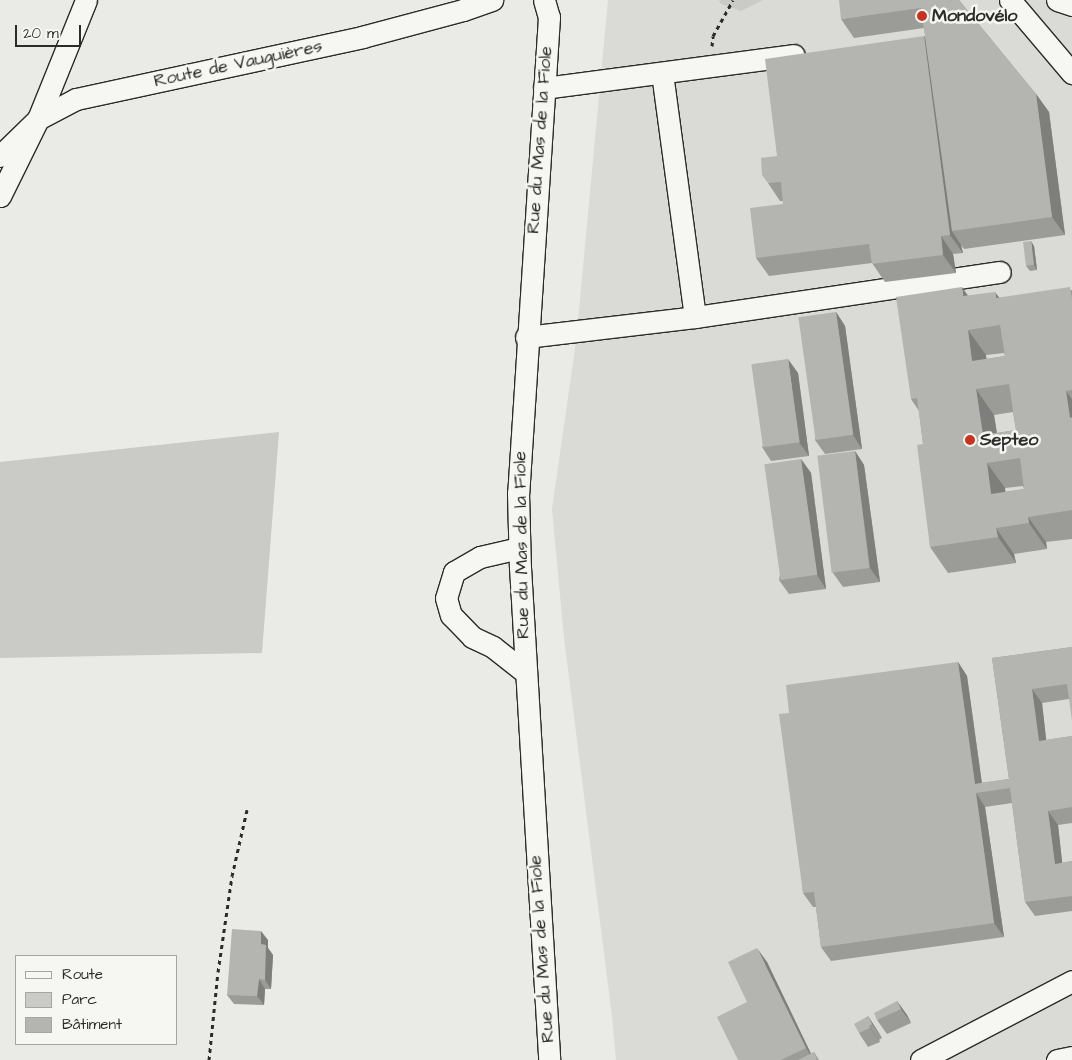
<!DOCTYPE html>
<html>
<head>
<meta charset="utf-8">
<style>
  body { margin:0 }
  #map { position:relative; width:1072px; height:1060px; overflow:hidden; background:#eaeae6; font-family:"Architects Daughter",sans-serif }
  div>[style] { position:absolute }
  .built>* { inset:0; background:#dadad6 }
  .green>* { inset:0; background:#cacac7 }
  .path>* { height:3px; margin-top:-1.5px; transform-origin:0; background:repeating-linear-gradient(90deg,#2b2b2b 0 4px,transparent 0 8px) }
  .roads { filter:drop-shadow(1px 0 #2b2b2b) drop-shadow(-1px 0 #2b2b2b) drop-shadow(0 1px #2b2b2b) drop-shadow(0 -1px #2b2b2b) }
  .minor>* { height:21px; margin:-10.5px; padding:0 10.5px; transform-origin:10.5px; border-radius:10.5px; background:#f6f6f2 }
  .wall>* { inset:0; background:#9b9b98 }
  .shaded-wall>* { inset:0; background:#7e7e7c }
  .building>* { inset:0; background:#b4b4b1; transform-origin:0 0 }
  .dots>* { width:14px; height:14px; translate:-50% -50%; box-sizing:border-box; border:2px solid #f6f6f2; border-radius:50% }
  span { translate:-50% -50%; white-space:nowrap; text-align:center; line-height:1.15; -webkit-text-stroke:5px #f6f6f2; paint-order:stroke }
  .poi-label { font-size:18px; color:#2b2b2b; font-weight:700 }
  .left { translate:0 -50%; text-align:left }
  .street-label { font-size:18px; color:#2b2b2b }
  .legend { position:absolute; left:15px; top:955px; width:162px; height:90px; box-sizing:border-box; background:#f6f6f2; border:1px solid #a5a5a2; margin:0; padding:6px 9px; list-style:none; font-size:15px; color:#2b2b2b }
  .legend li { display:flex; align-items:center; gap:10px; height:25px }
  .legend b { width:25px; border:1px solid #a5a5a2 }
  .scale { position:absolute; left:15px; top:25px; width:66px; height:22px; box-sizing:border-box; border:2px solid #2b2b2b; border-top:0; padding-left:6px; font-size:15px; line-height:18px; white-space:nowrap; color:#2b2b2b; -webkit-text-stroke:4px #f6f6f2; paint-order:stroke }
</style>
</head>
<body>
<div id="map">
  <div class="built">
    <div style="clip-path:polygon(608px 0,1072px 0,1072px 1060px,616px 1060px,612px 1016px,564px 638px,552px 509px,576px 342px)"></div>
  </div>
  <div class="green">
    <div style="clip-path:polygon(719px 0,763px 0,741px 11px,721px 4px)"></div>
    <div style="clip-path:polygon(279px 432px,262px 653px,0 658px,0 462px)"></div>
  </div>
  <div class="path">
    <div style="left:712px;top:46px;width:10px;rotate:-84deg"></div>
    <div style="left:713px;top:36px;width:41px;rotate:-60.9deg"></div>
    <div style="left:209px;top:1060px;width:88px;rotate:-84.2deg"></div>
    <div style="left:218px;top:972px;width:97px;rotate:-81.7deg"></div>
    <div style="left:232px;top:876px;width:68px;rotate:-77.2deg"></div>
  </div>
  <div class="roads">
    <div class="minor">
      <div style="left:544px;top:0;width:18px;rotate:74deg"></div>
      <div style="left:549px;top:17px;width:477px;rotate:93.7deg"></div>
      <div style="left:518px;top:493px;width:74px;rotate:88.5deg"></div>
      <div style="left:520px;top:567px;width:494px;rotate:86.6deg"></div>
      <div style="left:1010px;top:0;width:96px;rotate:49.7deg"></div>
      <div style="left:1057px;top:0;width:16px;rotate:18deg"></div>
      <div style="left:662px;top:73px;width:246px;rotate:82.3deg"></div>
      <div style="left:544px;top:88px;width:252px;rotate:-7.5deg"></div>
      <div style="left:0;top:156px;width:53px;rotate:-44.2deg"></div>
      <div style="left:38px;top:119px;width:43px;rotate:-27.8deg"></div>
      <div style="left:76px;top:99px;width:293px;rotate:-12.2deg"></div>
      <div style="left:362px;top:37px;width:105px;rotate:-15deg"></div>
      <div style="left:463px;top:10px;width:31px;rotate:-19deg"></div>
      <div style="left:0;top:196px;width:86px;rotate:-63.7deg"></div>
      <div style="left:38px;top:119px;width:128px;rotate:-68deg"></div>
      <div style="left:526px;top:337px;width:170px;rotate:-6.7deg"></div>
      <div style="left:695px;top:317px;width:308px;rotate:-8.4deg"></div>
      <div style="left:519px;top:548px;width:40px;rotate:167deg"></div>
      <div style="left:480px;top:557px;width:30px;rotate:150deg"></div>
      <div style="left:454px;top:572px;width:27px;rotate:107deg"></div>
      <div style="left:446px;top:598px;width:18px;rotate:74deg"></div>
      <div style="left:451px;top:615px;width:30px;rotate:46deg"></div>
      <div style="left:472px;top:637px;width:23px;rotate:25deg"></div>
      <div style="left:493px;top:647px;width:42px;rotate:38.2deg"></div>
      <div style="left:921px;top:1060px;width:170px;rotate:-27.6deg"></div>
      <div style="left:1057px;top:1060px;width:15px;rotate:-11deg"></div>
    </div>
  </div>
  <div class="wall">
    <div style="clip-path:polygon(959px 0,1036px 94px,1049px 112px,1065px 235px,964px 249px,961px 245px,963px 253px,953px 254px,956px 273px,885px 282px,872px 263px,769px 276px,756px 258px,783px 204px,783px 201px,780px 201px,768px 183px,777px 156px,924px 36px,926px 39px,924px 28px,854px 38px,841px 19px)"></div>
    <div style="clip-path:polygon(1034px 246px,1037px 270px,1030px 271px,1026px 266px)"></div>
    <div style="clip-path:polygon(evenodd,1072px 290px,1072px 539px,1046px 542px,1047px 549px,1014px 554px,1016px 563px,948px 573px,930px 547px,923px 444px,919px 411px,911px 399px,967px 296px,1000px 298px,1072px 290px,1004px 353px,1005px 356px,986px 359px,986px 355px,1004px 353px,1072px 290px,1013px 412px,1016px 430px,997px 433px,994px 415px,1013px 412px,1072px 290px,1023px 486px,1024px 489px,1005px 492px,1005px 488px,1023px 486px)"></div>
    <div style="clip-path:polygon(836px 312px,845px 326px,862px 449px,825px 454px,815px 440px)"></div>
    <div style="clip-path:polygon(798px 373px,809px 456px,771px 461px,762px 447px)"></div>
    <div style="clip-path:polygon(855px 451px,864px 465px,880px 582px,843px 587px,833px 573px)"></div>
    <div style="clip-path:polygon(801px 459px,811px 473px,826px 589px,789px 594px,779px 580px)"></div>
    <div style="clip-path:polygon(1072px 647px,1069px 699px,1042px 703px,1046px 740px,1072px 736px,1072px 823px,1058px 825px,1062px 863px,1072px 861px,1072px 911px,1035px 916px,1025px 902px,1012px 803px,985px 807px,1004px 937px,831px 961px,821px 947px,816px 907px,813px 907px,803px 893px,789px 713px,958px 662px,967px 676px,982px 783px,1009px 779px,992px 658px)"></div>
    <div style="clip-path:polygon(268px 940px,268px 948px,273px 955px,271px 989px,265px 989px,264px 1005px,234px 1004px,227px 995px)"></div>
    <div style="clip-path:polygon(767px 962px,811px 1054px,814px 1052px,819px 1060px,738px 1060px,747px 1002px)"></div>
    <div style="clip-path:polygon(897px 1001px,907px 1015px,911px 1023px,887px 1034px,877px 1020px)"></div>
    <div style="clip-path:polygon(868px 1016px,877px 1030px,882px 1038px,879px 1040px,880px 1042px,868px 1047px,859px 1033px)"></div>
  </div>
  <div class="shaded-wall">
    <div style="clip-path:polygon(924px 36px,936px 54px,952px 231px,961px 245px,963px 253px,950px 235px)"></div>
    <div style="clip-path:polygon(1036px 94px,1049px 112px,1065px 235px,1052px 217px)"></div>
    <div style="clip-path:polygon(941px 236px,953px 254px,956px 273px,943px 255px)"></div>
    <div style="clip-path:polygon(1031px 241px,1034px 246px,1037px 270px,1034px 265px)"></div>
    <div style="clip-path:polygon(962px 287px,980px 313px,963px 296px)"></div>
    <div style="clip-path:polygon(995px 292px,1014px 317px,996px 298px)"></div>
    <div style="clip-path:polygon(836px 312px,845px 326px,862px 449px,853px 435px)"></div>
    <div style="clip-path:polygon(968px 330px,986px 355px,990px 387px,972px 361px)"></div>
    <div style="clip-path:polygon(788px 359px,798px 373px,809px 456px,799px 442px)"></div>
    <div style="clip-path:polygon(976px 389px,994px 415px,1001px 460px,983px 435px)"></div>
    <div style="clip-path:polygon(1066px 391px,1072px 399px,1072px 421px,1070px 418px)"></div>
    <div style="clip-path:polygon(855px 451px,864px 465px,880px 582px,870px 568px)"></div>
    <div style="clip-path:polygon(801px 459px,811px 473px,826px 589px,817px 575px)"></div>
    <div style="clip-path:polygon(987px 463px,1005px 488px,1009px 519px,991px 494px)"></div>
    <div style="clip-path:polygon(1028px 517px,1046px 542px,1047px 549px,1029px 523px)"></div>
    <div style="clip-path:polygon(996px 528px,1014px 554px,1016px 563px,998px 537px)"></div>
    <div style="clip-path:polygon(958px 662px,967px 676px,983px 792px,975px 784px)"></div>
    <div style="clip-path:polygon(1032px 689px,1042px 703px,1048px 755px,1039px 741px)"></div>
    <div style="clip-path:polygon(976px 793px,985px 807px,1004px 937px,994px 923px)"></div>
    <div style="clip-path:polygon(1048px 811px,1058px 825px,1064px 878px,1055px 864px)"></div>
    <div style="clip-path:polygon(261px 931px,268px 940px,268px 948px,273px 955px,271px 989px,265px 980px,261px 944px)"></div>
    <div style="clip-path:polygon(757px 948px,767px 962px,814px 1060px,806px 1048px)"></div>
    <div style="clip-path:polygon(259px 979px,265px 989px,264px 1005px,257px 996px)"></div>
    <div style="clip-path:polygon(897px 1001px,907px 1015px,911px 1023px,901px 1009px)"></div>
    <div style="clip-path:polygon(868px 1016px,877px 1030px,882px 1038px,872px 1024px)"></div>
    <div style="clip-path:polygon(869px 1026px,879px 1040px,880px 1042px,870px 1028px)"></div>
  </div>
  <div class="building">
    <div style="clip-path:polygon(839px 0,959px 0,1036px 94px,1052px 217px,952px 231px,921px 8px,841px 19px)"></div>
    <div style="clip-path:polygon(924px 36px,950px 235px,941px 236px,943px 255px,872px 264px,869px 244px,756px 258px,750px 208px,783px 204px,781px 182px,768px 183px,762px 175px,761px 158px,777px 156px,765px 59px)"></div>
    <div style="left:1031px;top:241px;width:24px;height:8px;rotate:83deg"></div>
    <div style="clip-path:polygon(evenodd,962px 287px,963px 296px,995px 292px,996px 298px,1070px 287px,1072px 299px,1072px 390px,1066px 391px,1070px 418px,1072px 417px,1072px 510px,1028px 517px,1029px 523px,996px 528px,998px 537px,930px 547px,917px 445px,923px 444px,917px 398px,911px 399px,896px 297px,962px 287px,1000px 325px,1005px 356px,972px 361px,968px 330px,1000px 325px,962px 287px,1009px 384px,1016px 430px,983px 435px,976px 389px,1009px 384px,962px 287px,1020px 458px,1024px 489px,991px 494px,987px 463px,1020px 458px)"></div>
    <div style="left:836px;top:312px;width:124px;height:38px;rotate:82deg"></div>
    <div style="left:788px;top:359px;width:84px;height:37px;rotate:82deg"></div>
    <div style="left:855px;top:451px;width:118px;height:38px;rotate:83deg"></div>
    <div style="left:801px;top:459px;width:117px;height:37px;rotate:82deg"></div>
    <div style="clip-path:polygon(1072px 647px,1072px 721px,1067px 684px,1032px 689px,1039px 741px,1072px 736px,1072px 807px,1048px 811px,1055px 864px,1072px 861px,1072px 896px,1025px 902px,1010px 788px,976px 793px,994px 923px,821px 947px,814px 892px,803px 893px,785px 759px,779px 714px,789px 713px,786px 685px,958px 662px,975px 784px,986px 782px,1009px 779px,992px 658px)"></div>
    <div style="clip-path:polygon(232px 929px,261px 931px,261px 944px,266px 945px,265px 980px,259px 979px,257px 996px,227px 995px)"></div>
    <div style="clip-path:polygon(757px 948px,806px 1048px,781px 1060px,738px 1060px,717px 1017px,747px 1002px,728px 962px)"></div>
    <div style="clip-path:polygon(897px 1001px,901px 1009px,877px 1020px,874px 1013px)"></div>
    <div style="clip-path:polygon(868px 1016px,872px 1024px,869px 1026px,870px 1028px,859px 1033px,854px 1024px)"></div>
    <div style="clip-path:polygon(814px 1052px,817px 1060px,798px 1060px)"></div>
  </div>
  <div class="dots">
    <div style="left:922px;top:16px;background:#c8321e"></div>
    <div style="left:970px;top:440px;background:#c8321e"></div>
  </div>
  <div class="poi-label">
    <span class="left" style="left:932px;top:16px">Mondovélo</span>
    <span class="left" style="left:980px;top:440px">Septeo</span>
  </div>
  <div class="street-label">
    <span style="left:238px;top:64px;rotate:-12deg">Route de Vauguières</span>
    <span style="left:540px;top:140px;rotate:-86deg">Rue du Mas de la Fiole</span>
    <span style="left:522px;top:545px;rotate:-91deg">Rue du Mas de la Fiole</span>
    <span style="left:542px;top:949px;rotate:-94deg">Rue du Mas de la Fiole</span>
  </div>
  <ul class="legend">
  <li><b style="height:6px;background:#f6f6f2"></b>Route</li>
  <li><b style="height:14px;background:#cacac7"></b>Parc</li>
  <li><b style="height:14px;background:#b4b4b1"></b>Bâtiment</li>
  </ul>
  <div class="scale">20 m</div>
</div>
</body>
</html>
